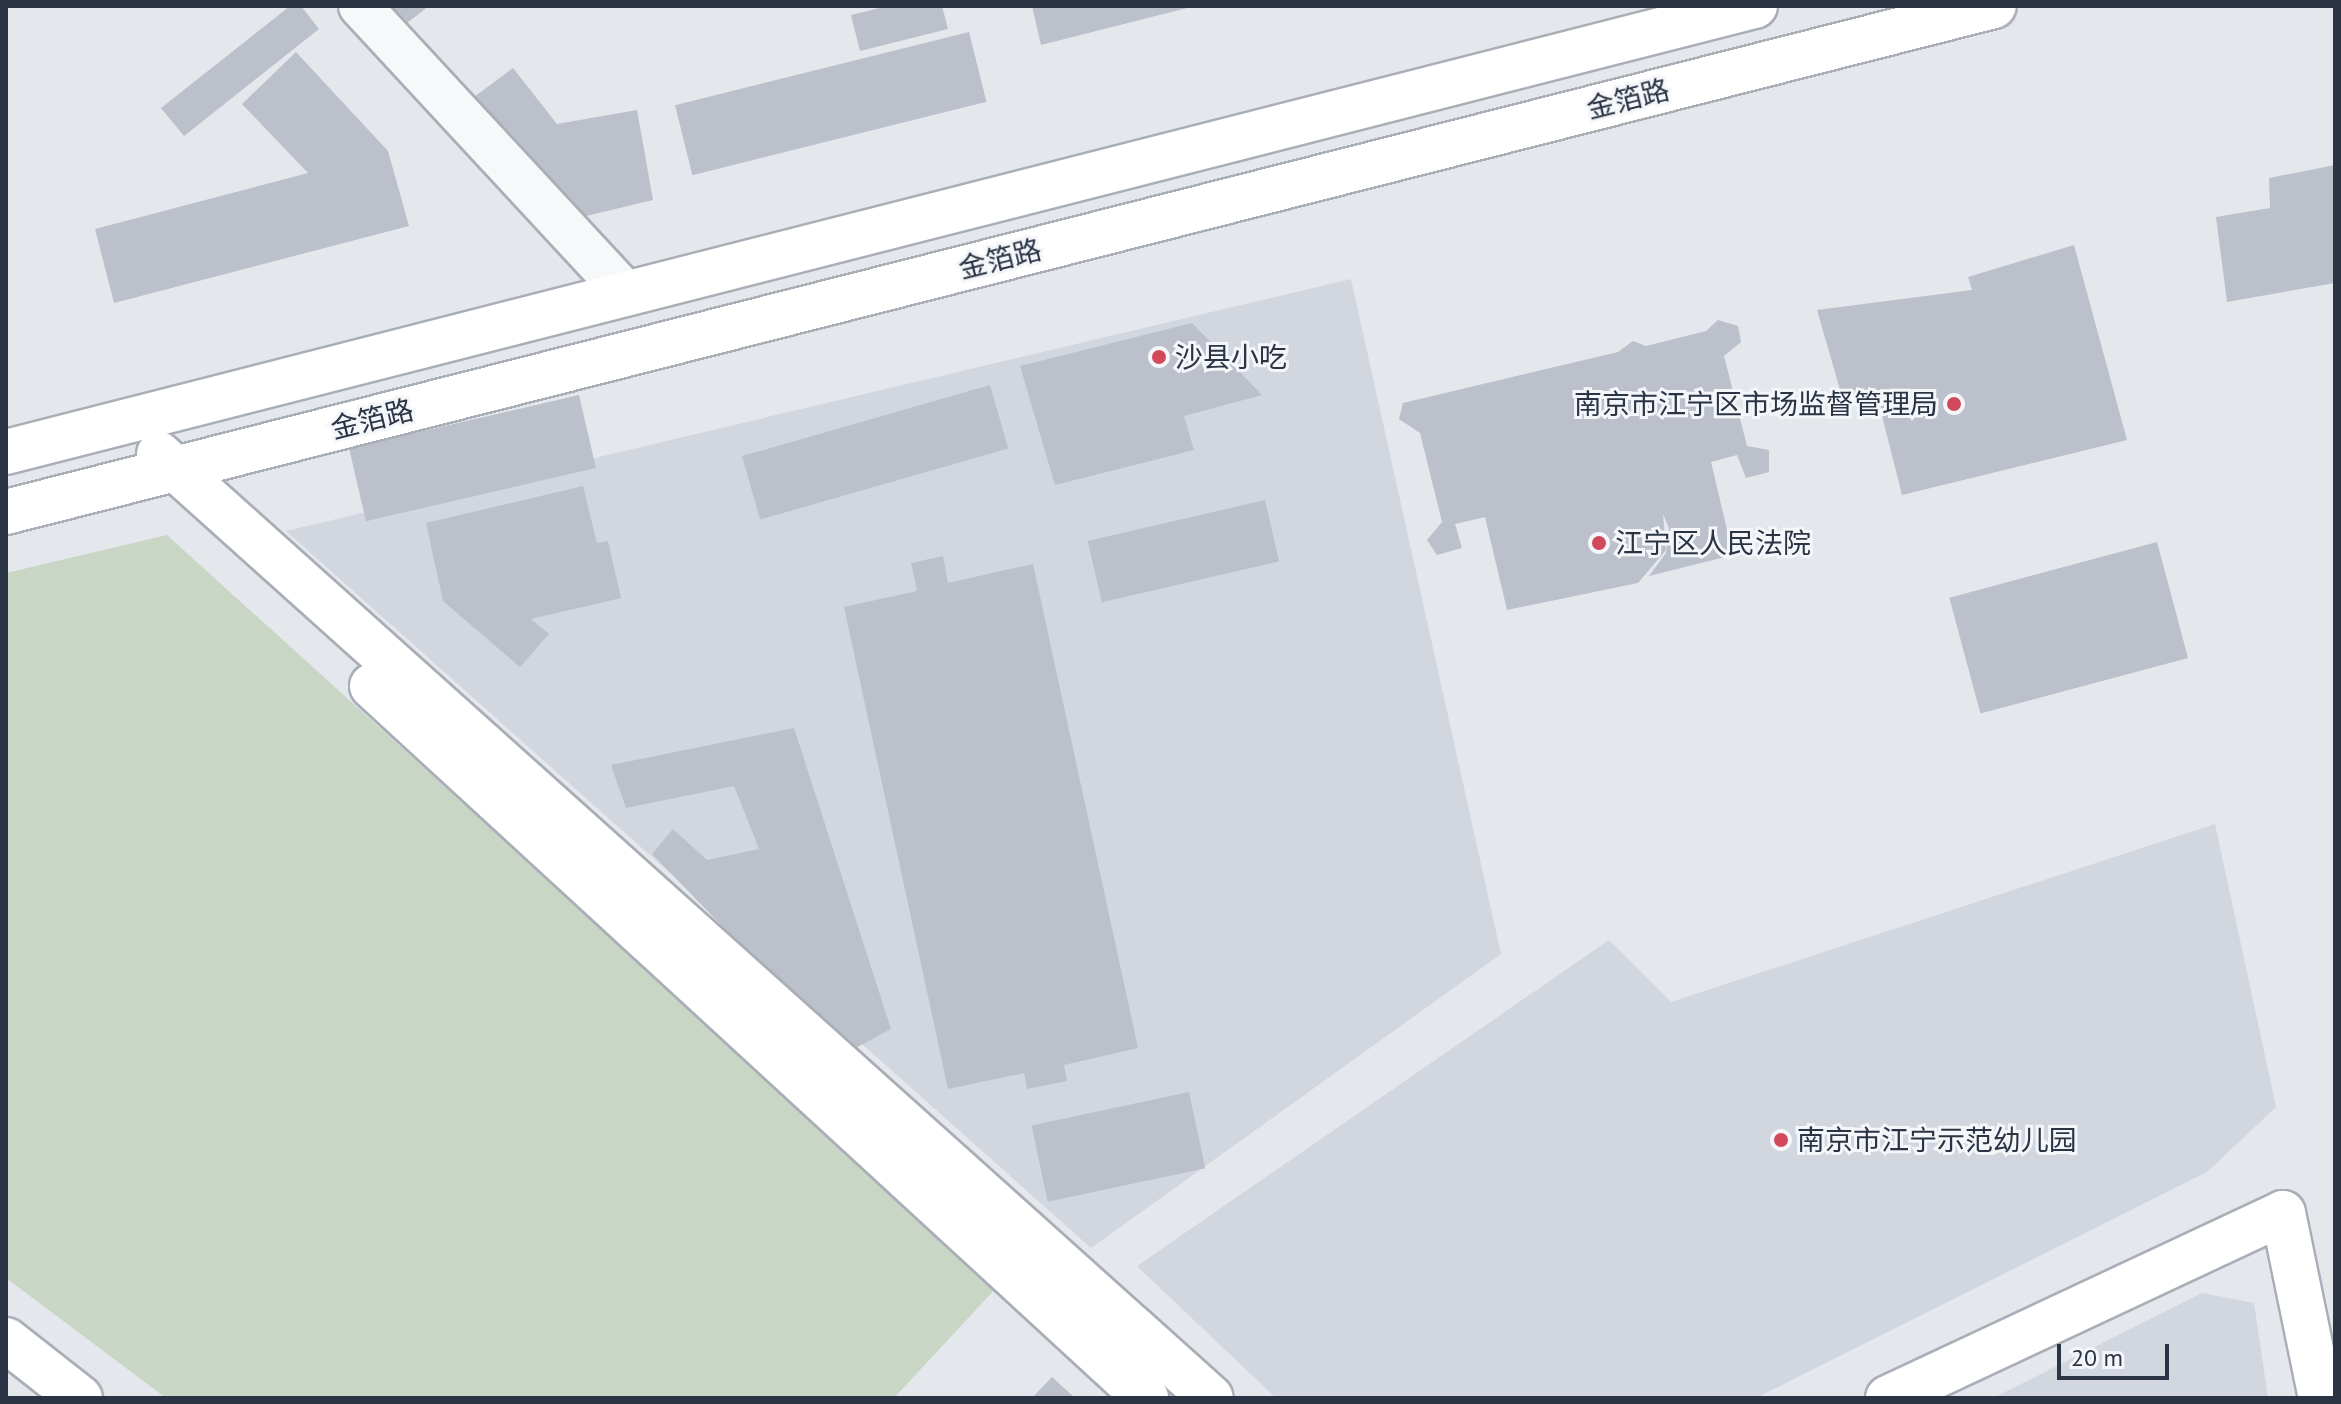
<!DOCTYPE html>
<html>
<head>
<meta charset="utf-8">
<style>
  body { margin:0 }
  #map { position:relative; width:2341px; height:1404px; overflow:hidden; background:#e4e7ec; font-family:"PT Sans","Noto Sans SC",sans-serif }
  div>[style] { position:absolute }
  .built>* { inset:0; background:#d2d6de }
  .green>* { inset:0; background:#c9d6c5 }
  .building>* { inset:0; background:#bbc0ca; transform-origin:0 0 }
  .roads { filter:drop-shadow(2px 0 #a9aeb7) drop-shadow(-2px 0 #a9aeb7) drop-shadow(0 2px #a9aeb7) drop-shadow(0 -2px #a9aeb7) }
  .street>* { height:42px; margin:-21px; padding:0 21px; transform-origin:21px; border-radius:21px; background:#f7f8fa }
  .secondary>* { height:44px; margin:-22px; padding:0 22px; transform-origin:22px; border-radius:22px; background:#fff }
  .dots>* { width:22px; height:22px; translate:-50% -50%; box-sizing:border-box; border:4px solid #f4f6f9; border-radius:50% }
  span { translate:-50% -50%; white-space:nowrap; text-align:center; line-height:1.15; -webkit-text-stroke:6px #f4f6f9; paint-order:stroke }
  .street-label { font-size:28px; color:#2b3445 }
  .poi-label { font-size:28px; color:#2b3445 }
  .left { translate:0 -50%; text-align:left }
  .right { translate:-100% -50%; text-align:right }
  .frame { position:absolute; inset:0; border:8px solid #2b3445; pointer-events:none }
  .scale { position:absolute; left:2057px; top:1344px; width:112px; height:36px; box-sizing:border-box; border:4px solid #2b3445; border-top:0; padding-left:10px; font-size:24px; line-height:28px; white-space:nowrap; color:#2b3445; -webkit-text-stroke:6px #f4f6f9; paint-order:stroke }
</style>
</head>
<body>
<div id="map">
  <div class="built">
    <div style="clip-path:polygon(1351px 279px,1501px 954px,1091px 1248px,286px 531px)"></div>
    <div style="clip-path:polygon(2215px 824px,2276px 1107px,2207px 1172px,1756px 1398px,1276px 1398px,1137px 1266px,1609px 940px,1671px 1002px)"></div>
    <div style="clip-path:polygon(2202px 1293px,2254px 1303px,2268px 1398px,1993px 1398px)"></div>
  </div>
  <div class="green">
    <div style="clip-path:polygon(167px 535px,997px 1287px,894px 1398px,166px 1398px,6px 1278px,6px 573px)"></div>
  </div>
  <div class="building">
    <div style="clip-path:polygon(290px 6px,301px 6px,319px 29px,184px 136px,161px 108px)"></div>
    <div style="clip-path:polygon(366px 6px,429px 6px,390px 36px)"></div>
    <div style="clip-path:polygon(888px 6px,942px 6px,948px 29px,860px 51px,851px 15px)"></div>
    <div style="clip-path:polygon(1032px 6px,1191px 6px,1191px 7px,1041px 45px)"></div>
    <div style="left:969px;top:32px;width:72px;height:303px;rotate:76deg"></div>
    <div style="clip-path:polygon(296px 52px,388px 151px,409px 226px,114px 303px,95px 229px,308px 173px,242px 104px)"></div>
    <div style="clip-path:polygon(513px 68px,557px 124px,637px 110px,653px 200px,582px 217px,462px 106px)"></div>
    <div style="clip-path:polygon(2335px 165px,2335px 283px,2227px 302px,2216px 217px,2270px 208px,2269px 178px)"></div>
    <div style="clip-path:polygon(2074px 245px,2127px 440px,1902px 495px,1876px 392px,1843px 400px,1817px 310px,1972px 290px,1968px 277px)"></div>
    <div style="clip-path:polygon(1718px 320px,1738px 326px,1741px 342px,1724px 356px,1747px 446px,1769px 450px,1769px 472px,1746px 478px,1737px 455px,1711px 462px,1733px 555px,1649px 576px,1666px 553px,1669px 528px,1663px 514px,1666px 550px,1638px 583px,1507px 610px,1485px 517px,1455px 524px,1462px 548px,1437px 555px,1427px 540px,1442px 522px,1420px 433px,1399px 419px,1403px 403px,1618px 352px,1633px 341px,1646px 346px,1706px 331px)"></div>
    <div style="clip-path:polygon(1192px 323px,1262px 395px,1184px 416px,1194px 450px,1055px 485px,1020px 366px)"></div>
    <div style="left:990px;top:385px;width:66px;height:258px;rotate:74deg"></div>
    <div style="left:579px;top:395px;width:75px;height:236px;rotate:77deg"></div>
    <div style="clip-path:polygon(583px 486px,597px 543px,608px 541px,621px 598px,531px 619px,549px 634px,520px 667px,443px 601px,426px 523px)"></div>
    <div style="left:1265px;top:500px;width:63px;height:182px;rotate:77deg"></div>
    <div style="left:2157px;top:542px;width:120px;height:215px;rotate:75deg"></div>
    <div style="clip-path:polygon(943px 556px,948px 583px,1033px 564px,1138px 1048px,1064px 1065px,1067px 1081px,1027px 1089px,1024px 1073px,948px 1089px,844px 607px,917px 591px,911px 563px)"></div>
    <div style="clip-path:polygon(794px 728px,891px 1029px,846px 1053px,652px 854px,673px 829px,707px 860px,759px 849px,734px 786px,626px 808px,611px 765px)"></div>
    <div style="left:1189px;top:1092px;width:78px;height:161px;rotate:78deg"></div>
    <div style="clip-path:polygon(1052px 1377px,1075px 1398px,1032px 1398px)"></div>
  </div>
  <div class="roads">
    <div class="street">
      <div style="left:360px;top:6px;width:393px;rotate:47.2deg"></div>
    </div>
    <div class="secondary">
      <div style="left:6px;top:452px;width:1805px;rotate:-14.31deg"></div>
      <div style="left:159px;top:454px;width:1413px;rotate:41.9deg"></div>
      <div style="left:6px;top:512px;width:2051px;rotate:-14.28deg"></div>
      <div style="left:372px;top:686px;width:1052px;rotate:42.61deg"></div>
      <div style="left:6px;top:1340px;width:94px;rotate:38.1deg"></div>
      <div style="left:1888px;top:1398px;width:436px;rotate:-25.1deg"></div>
      <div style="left:2283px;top:1213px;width:189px;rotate:78.4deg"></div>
    </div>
  </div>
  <div class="dots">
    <div style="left:1159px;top:357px;background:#d1495b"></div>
    <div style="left:1954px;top:404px;background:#d1495b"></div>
    <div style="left:1599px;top:543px;background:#d1495b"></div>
    <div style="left:1781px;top:1140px;background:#d1495b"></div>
  </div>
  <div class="street-label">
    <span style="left:1628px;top:99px;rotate:-14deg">金箔路</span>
    <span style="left:1000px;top:259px;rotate:-14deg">金箔路</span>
    <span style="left:372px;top:419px;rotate:-14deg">金箔路</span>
  </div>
  <div class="poi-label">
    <span class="left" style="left:1175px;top:357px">沙县小吃</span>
    <span class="right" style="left:1938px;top:404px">南京市江宁区市场监督管理局</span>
    <span class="left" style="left:1615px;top:543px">江宁区人民法院</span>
    <span class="left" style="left:1797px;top:1140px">南京市江宁示范幼儿园</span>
  </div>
  <div class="frame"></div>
  <div class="scale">20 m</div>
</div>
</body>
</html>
